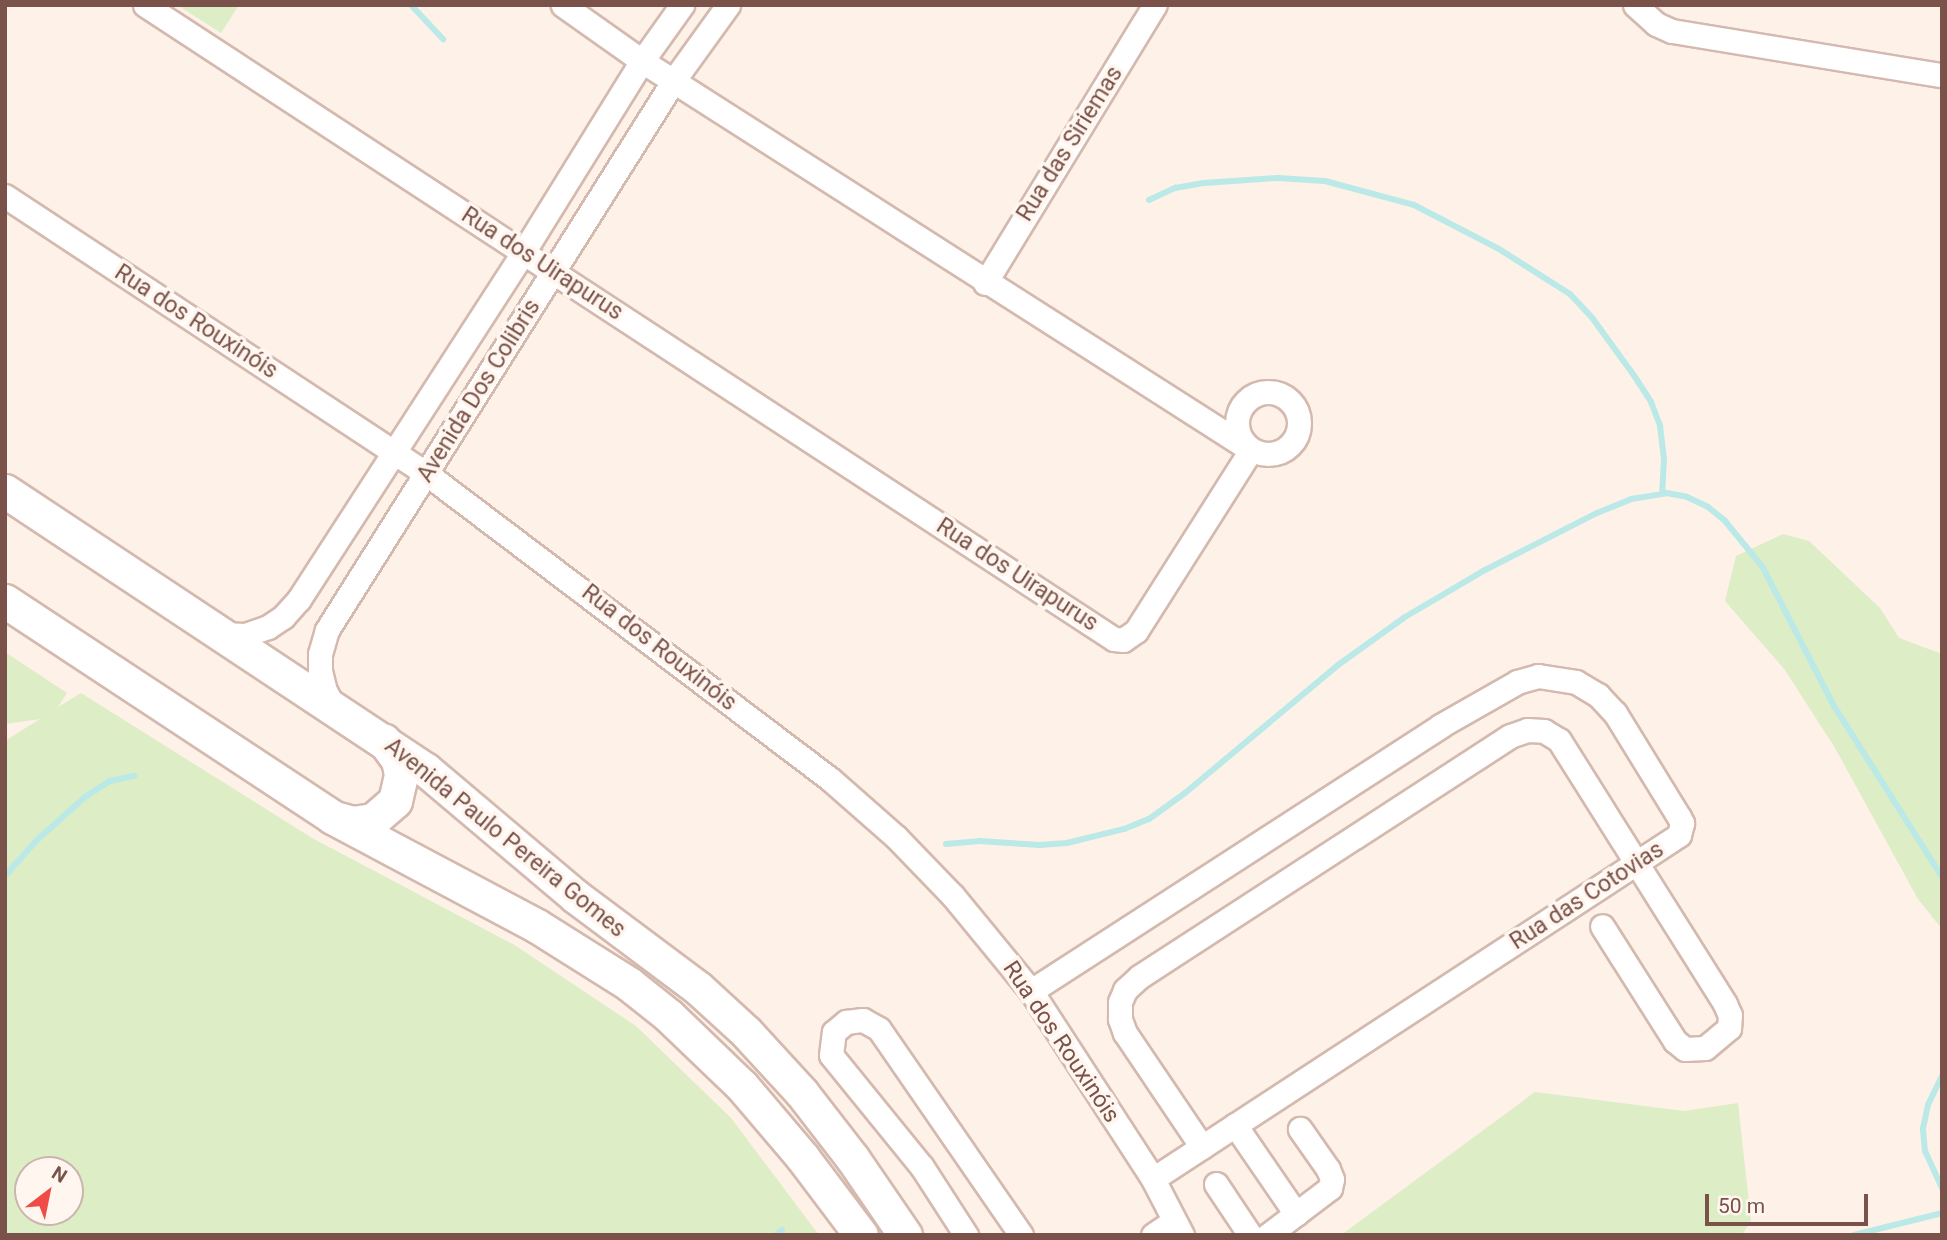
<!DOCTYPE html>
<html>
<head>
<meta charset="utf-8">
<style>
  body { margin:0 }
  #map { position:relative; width:1947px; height:1240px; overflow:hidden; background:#fef1e8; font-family:Roboto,sans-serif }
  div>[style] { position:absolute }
  .green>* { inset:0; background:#ddedc5 }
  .stream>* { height:6px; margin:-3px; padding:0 3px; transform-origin:3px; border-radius:3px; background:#bae9e7 }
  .roads { filter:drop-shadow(2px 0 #d4b9af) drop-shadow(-2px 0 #d4b9af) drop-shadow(0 2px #d4b9af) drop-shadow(0 -2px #d4b9af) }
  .street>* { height:23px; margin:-11.5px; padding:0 11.5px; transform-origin:11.5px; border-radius:11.5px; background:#fff }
  .street>.ring { margin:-11.5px; padding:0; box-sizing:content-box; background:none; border:23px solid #fff; border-radius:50% }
  .secondary>* { height:33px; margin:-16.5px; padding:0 16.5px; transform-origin:16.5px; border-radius:16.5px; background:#fff }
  span { translate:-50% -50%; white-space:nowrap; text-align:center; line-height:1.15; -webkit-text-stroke:7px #fff6f0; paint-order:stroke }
  .street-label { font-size:23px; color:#7a5249 }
  .frame { position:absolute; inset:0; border:7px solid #7a5249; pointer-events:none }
  .north { position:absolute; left:14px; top:1156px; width:70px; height:70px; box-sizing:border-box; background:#fff6f0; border:2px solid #cab4ad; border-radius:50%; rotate:32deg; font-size:19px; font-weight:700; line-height:28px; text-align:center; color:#7a5249 }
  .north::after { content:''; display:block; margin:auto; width:24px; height:32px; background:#ef4c46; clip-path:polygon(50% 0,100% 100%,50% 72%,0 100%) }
  .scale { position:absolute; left:1705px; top:1194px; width:163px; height:32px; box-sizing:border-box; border:4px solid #7a5249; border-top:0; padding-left:9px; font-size:21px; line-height:24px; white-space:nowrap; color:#7a5249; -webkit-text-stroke:5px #fff6f0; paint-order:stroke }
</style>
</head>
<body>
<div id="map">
  <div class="green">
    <div style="clip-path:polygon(177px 5px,239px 5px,221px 33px)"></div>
    <div style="clip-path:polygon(1783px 534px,1809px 541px,1880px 608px,1899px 638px,1942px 654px,1942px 929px,1918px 899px,1835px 748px,1785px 670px,1725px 601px,1736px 556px)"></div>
    <div style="clip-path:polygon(evenodd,5px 652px,67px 693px,58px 707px,81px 693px,312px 838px,516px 946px,636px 1026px,731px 1118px,819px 1235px,5px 1235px,5px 741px,40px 719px,5px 724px,5px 652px,70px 1170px,70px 1212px,28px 1212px,28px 1170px,70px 1170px)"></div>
    <div style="clip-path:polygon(1535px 1092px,1684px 1111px,1738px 1103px,1751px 1221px,1742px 1235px,1341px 1235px)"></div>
  </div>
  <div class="stream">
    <div style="left:411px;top:5px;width:47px;rotate:46.7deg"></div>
    <div style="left:1149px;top:200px;width:29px;rotate:-25deg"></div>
    <div style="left:1175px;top:188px;width:29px;rotate:-10deg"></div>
    <div style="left:1204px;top:183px;width:74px;rotate:-3.9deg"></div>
    <div style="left:1278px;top:178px;width:47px;rotate:3.7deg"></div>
    <div style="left:1325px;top:181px;width:92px;rotate:15.1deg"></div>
    <div style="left:1414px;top:205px;width:96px;rotate:27.4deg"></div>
    <div style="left:1499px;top:249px;width:84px;rotate:32.4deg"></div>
    <div style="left:1570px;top:294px;width:34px;rotate:47deg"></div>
    <div style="left:1593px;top:319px;width:68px;rotate:54deg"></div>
    <div style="left:1633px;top:374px;width:33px;rotate:57deg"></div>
    <div style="left:1651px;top:402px;width:26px;rotate:69deg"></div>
    <div style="left:1660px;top:426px;width:33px;rotate:83deg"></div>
    <div style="left:1664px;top:459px;width:34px;rotate:93deg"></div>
    <div style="left:946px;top:844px;width:33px;rotate:-5deg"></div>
    <div style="left:979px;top:841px;width:61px;rotate:3.8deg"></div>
    <div style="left:1040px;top:845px;width:27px;rotate:-4deg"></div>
    <div style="left:1067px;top:843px;width:59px;rotate:-13.8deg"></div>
    <div style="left:1124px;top:829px;width:27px;rotate:-22deg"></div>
    <div style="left:1149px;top:819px;width:44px;rotate:-35.8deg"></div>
    <div style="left:1185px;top:793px;width:199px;rotate:-39.9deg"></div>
    <div style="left:1338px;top:665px;width:82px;rotate:-35.6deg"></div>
    <div style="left:1405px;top:617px;width:91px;rotate:-30.5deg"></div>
    <div style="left:1483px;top:571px;width:128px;rotate:-27deg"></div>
    <div style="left:1597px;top:513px;width:37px;rotate:-22deg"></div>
    <div style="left:1631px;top:499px;width:36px;rotate:-9deg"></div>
    <div style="left:1667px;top:493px;width:20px;rotate:11deg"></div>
    <div style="left:1687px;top:497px;width:23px;rotate:25deg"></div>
    <div style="left:1708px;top:507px;width:22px;rotate:39deg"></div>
    <div style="left:1725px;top:521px;width:58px;rotate:50.6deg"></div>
    <div style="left:1762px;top:566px;width:157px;rotate:62.8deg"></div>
    <div style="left:1834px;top:706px;width:202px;rotate:57.7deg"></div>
    <div style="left:5px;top:876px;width:48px;rotate:-48.4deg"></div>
    <div style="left:37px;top:840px;width:64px;rotate:-41.9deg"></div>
    <div style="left:85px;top:797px;width:30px;rotate:-33deg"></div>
    <div style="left:110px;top:781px;width:25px;rotate:-12deg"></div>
    <div style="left:1942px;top:1076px;width:32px;rotate:116deg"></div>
    <div style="left:1928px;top:1105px;width:25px;rotate:102deg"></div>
    <div style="left:1923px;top:1129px;width:22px;rotate:85deg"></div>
    <div style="left:1925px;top:1151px;width:41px;rotate:65.3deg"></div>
    <div style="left:776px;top:1235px;width:8px;rotate:-40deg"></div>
    <div style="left:1854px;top:1235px;width:91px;rotate:-14deg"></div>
  </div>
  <div class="roads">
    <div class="street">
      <div style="left:145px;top:5px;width:1158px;rotate:33.2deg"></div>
      <div style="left:1114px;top:639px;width:9px;rotate:6deg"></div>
      <div style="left:1123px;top:640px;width:16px;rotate:-35deg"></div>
      <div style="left:1136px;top:631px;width:214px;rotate:-57.6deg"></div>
      <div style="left:1251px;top:450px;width:723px;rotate:-147.43deg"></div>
      <div style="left:642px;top:61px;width:97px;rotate:-144.7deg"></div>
      <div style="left:1635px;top:5px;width:28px;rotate:42deg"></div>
      <div style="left:1656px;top:24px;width:17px;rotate:24deg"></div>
      <div style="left:1672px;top:31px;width:274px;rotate:9.3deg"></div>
      <div style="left:5px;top:196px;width:505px;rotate:33.38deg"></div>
      <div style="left:427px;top:474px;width:505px;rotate:37.12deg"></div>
      <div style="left:830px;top:779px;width:88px;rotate:41.3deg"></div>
      <div style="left:896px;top:837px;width:82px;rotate:46deg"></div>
      <div style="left:953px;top:896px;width:123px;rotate:50.6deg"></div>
      <div style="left:1031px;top:991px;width:224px;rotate:57deg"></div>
      <div style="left:1153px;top:1179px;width:63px;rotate:62.6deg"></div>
      <div style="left:985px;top:283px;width:326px;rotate:-58.6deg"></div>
      <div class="ring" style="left:1237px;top:392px;width:39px;height:39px"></div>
      <div style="left:223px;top:634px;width:22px;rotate:3deg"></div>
      <div style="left:245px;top:635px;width:24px;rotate:-19deg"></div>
      <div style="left:268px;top:627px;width:18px;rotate:-34deg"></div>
      <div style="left:283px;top:617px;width:24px;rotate:-48deg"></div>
      <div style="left:299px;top:599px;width:414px;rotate:-57.1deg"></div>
      <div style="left:524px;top:251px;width:224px;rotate:-58.2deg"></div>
      <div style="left:642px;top:61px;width:69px;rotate:-54.5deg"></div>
      <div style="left:334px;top:707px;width:18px;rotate:-119deg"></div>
      <div style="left:325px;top:691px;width:21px;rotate:-104deg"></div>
      <div style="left:320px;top:671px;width:17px;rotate:-90deg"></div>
      <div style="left:320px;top:654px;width:25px;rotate:-74deg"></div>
      <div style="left:327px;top:630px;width:650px;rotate:-57.75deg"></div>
      <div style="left:674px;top:80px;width:92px;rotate:-54.2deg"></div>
      <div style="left:1031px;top:991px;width:487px;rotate:-32.9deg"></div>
      <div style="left:1440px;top:726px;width:89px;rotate:-29.7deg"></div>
      <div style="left:1517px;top:682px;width:22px;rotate:-16deg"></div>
      <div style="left:1538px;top:676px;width:38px;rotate:9deg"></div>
      <div style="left:1576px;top:682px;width:26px;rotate:31deg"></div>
      <div style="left:1598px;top:695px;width:25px;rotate:47deg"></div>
      <div style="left:1615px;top:713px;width:122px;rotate:58.4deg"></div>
      <div style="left:1679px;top:817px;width:7px;rotate:63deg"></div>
      <div style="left:1682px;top:823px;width:12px;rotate:104deg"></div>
      <div style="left:1679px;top:835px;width:628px;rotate:146.82deg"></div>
      <div style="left:1235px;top:1125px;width:108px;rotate:55.6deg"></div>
      <div style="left:1202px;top:1147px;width:138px;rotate:-124deg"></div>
      <div style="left:1125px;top:1033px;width:15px;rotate:-110deg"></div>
      <div style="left:1120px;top:1019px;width:17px;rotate:-90deg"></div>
      <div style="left:1120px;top:1002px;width:13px;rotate:-67deg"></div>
      <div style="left:1125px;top:990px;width:19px;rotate:-43deg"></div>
      <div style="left:1139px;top:977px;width:442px;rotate:-33deg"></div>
      <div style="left:1510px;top:736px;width:18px;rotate:-19deg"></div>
      <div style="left:1527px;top:730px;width:17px;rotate:3deg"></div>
      <div style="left:1544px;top:731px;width:17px;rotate:31deg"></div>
      <div style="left:1559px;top:740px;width:312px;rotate:57.8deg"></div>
      <div style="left:1725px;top:1004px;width:12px;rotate:66deg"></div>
      <div style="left:1730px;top:1015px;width:13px;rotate:94deg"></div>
      <div style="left:1729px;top:1028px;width:31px;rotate:140deg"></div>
      <div style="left:1705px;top:1048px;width:20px;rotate:177deg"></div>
      <div style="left:1685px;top:1049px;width:13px;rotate:-141deg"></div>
      <div style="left:1675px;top:1041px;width:136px;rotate:-122.4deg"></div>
      <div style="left:1216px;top:1184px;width:61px;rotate:56.3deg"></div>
      <div style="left:966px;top:1235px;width:81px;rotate:-122.9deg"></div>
      <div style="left:922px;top:1167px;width:144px;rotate:-129.1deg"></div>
      <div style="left:831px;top:1055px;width:23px;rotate:-83deg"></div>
      <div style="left:834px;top:1032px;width:16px;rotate:-40deg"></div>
      <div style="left:846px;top:1022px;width:17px;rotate:-7deg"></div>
      <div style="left:863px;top:1020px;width:18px;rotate:29deg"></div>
      <div style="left:879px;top:1029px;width:250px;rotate:55.4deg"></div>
      <div style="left:1153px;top:1235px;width:25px;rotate:-34deg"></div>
      <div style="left:1268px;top:1235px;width:78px;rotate:-37.2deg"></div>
      <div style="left:1330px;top:1188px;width:9px;rotate:-77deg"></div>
      <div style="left:1332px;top:1179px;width:11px;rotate:-112deg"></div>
      <div style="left:1328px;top:1169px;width:49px;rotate:-125deg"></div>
    </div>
    <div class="secondary">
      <div style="left:5px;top:491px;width:505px;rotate:33.53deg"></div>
      <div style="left:426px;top:770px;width:195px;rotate:40.2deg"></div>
      <div style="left:575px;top:896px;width:154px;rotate:36.8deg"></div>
      <div style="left:698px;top:988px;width:65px;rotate:42.5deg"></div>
      <div style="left:746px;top:1032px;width:83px;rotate:47.4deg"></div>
      <div style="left:802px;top:1093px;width:83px;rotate:52.3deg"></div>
      <div style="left:853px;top:1159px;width:92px;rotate:55.6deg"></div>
      <div style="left:5px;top:601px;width:392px;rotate:33.4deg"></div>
      <div style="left:332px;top:817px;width:232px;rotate:28deg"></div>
      <div style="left:537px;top:926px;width:109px;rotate:32.2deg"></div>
      <div style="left:629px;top:984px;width:50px;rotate:38.5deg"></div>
      <div style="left:668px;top:1015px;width:103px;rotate:43.8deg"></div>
      <div style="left:742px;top:1086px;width:94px;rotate:49.7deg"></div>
      <div style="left:803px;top:1158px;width:96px;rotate:53deg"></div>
      <div style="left:335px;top:818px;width:18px;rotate:16deg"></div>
      <div style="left:352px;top:823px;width:21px;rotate:-8deg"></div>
      <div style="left:373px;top:820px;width:29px;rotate:-41deg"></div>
      <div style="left:395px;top:801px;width:28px;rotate:-77deg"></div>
      <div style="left:401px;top:774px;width:14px;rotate:-102deg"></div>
      <div style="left:398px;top:760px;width:24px;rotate:-126deg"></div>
    </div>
  </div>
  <div class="street-label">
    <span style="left:1070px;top:144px;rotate:-58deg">Rua das Siriemas</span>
    <span style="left:542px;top:264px;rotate:33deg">Rua dos Uirapurus</span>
    <span style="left:196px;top:322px;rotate:33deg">Rua dos Rouxinóis</span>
    <span style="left:479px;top:391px;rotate:-58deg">Avenida Dos Colibris</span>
    <span style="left:1017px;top:575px;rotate:33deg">Rua dos Uirapurus</span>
    <span style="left:659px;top:648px;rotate:38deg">Rua dos Rouxinóis</span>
    <span style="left:505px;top:838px;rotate:39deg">Avenida Paulo Pereira Gomes</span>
    <span style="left:1587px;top:896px;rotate:-33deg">Rua das Cotovias</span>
    <span style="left:1061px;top:1042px;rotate:56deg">Rua dos Rouxinóis</span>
  </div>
  <div class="frame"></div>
  <div class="north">N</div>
  <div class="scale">50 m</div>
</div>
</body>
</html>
